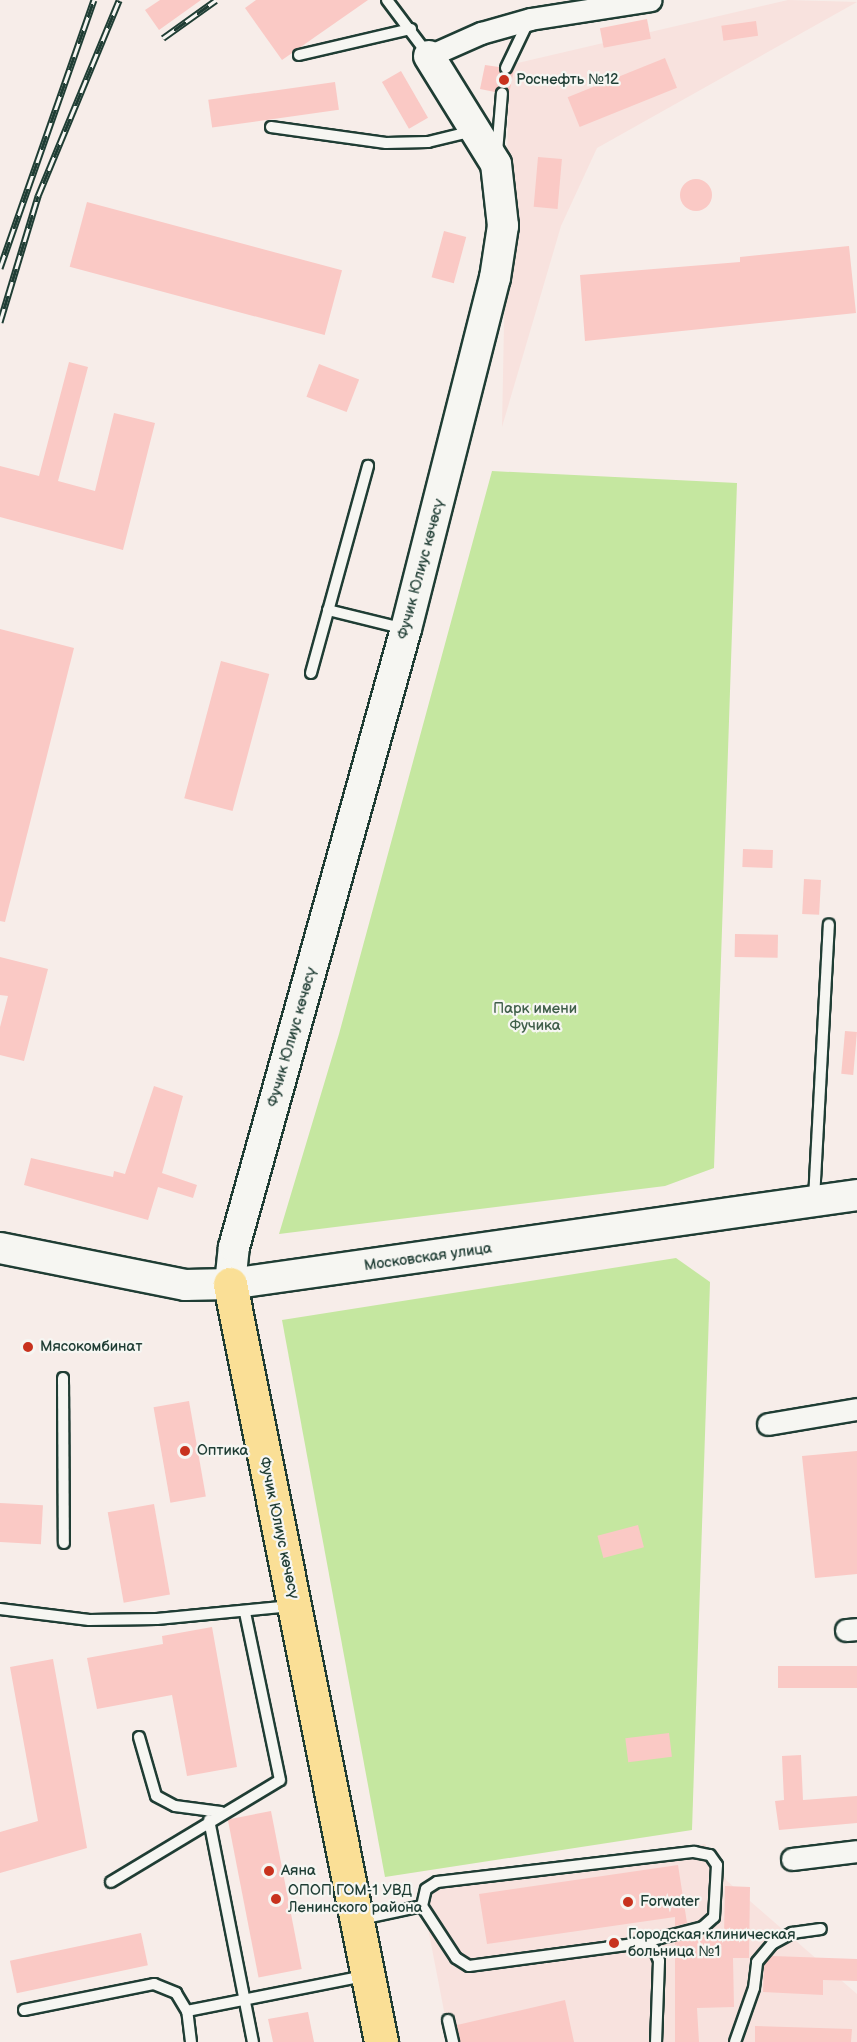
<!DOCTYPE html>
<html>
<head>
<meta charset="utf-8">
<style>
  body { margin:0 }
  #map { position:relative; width:857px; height:2042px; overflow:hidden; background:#f7ede9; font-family:"Balsamiq Sans",sans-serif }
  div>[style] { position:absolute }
  .built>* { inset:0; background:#f8e2de }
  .green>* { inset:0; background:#c5e7a0 }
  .building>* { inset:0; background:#fac9c5; transform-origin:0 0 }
  .round { border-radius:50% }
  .roads { filter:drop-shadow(2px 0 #1f3d34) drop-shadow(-2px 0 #1f3d34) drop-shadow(0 2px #1f3d34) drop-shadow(0 -2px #1f3d34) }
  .lane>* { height:10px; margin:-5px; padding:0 5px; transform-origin:5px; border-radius:5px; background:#f6f6f2 }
  .street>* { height:21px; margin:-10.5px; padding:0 10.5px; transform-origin:10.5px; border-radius:10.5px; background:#f6f6f2 }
  .secondary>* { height:30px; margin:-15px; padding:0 15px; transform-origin:15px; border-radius:15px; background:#f6f6f2 }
  .primary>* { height:33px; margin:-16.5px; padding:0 16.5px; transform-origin:16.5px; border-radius:16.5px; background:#fadf96 }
  .rail>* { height:7px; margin-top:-3.5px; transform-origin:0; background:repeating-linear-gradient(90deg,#f6f6f2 0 14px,#1f3d34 0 28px); box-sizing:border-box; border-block:2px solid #1f3d34 }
  .dots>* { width:16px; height:16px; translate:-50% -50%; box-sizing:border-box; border:3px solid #f6f6f2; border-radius:50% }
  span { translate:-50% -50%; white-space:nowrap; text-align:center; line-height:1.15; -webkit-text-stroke:4.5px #f6f6f2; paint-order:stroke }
  .poi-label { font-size:15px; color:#1f3d34 }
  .left { translate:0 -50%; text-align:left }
  .street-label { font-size:15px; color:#1f3d34 }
  .park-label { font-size:15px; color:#405f4a }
</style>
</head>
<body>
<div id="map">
  <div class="built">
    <div style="clip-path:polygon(788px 0,857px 2px,597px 148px,561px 226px,502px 427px,509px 65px)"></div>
    <div style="clip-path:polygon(705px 1844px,727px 1881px,857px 1994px,857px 2042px,450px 2042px,421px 1892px)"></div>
  </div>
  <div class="green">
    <div style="clip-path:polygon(492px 471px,737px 483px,714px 1168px,665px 1186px,279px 1234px,339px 1034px)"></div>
    <div style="clip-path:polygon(676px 1258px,710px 1282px,692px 1830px,385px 1877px,282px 1320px)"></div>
  </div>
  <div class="building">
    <div style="clip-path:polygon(160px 0,201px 0,159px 30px,145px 10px)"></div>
    <div style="clip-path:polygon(256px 0,368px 0,282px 60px,245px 8px)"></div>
    <div style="left:647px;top:19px;width:20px;height:48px;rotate:79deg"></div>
    <div style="left:756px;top:21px;width:15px;height:35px;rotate:82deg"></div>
    <div style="left:665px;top:58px;width:32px;height:105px;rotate:68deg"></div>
    <div style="clip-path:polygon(485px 65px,499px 67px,506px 75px,514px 70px,509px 94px,503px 86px,495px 92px,480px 89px)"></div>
    <div style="left:401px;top:71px;width:54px;height:22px;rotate:60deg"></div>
    <div style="left:335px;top:82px;width:28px;height:128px;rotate:82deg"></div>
    <div style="left:538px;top:157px;width:24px;height:50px;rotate:5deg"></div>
    <div class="round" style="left:680px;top:179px;width:32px;height:32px"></div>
    <div style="left:87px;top:202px;width:264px;height:67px;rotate:15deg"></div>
    <div style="left:444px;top:231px;width:23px;height:48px;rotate:15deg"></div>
    <div style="clip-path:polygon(849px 246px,856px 313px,585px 341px,580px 275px,740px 262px,740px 257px)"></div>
    <div style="clip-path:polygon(69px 362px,88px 367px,58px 481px,95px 491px,114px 413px,155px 423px,123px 550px,0 517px,0 466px,39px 476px)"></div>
    <div style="left:319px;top:364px;width:43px;height:35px;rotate:21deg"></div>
    <div style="clip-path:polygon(0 629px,74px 648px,5px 922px,0 921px)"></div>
    <div style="left:221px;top:661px;width:50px;height:142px;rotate:15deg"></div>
    <div style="left:743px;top:849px;width:30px;height:18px;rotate:2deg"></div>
    <div style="left:804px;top:879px;width:17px;height:35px;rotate:3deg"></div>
    <div style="left:735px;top:934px;width:43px;height:23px;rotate:1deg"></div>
    <div style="clip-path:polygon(0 957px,48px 969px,24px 1061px,0 1055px,0 1027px,8px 996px,0 995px)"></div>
    <div style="left:845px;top:1031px;width:12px;height:43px;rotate:5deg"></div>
    <div style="clip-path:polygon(154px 1086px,183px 1096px,162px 1173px,197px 1185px,193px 1198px,158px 1187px,148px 1220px,24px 1185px,31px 1158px,113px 1177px,114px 1171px,125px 1174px)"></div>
    <div style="left:189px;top:1401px;width:97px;height:36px;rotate:80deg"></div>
    <div style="clip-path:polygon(857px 1451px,857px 1574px,815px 1578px,802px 1456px)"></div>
    <div style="left:0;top:1503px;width:43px;height:39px;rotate:3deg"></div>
    <div style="left:154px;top:1504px;width:92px;height:47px;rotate:80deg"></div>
    <div style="left:638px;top:1525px;width:23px;height:42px;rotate:75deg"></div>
    <div style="clip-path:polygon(212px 1627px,237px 1767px,187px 1776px,172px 1695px,97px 1709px,87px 1658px,163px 1644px,162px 1636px)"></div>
    <div style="clip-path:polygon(53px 1659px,87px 1848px,0 1873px,0 1832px,38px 1821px,10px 1667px)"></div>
    <div style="left:857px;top:1666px;width:22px;height:79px;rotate:90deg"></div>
    <div style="left:669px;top:1733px;width:24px;height:44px;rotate:83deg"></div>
    <div style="clip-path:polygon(801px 1755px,803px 1800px,857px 1796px,857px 1823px,779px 1830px,775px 1801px,784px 1800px,782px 1756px)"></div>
    <div style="left:271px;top:1811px;width:161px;height:44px;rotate:79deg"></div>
    <div style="clip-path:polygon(678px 1865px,687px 1923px,675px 1926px,675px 1917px,487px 1944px,479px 1894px)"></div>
    <div style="clip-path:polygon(725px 1886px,750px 1887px,749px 1958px,733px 1958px,734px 2007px,697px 2008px,699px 2042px,675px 2042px,675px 1942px,724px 1934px)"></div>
    <div style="left:141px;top:1933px;width:33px;height:134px;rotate:78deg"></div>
    <div style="clip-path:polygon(772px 1956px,857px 1959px,857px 1981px,823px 1980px,823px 1995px,763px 1992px,764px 1965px)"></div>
    <div style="clip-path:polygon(565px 2000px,574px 2042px,460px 2042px,457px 2025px)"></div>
    <div style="clip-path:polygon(308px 2012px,314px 2042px,273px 2042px,268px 2019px)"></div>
    <div style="clip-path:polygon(755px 2026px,852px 2029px,851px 2042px,755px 2042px)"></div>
  </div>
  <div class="roads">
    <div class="lane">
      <div style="left:387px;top:0;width:70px;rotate:53.1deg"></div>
      <div style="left:299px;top:55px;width:115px;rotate:-13.1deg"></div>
      <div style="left:506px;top:68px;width:51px;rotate:-64.4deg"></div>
      <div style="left:271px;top:127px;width:116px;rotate:7.9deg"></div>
      <div style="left:386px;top:143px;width:42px;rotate:-1.4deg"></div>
      <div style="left:428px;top:142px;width:46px;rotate:-13.7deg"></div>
      <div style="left:497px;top:152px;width:59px;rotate:-85.2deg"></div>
      <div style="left:328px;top:610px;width:79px;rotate:13.9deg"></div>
      <div style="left:311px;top:673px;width:215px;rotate:-74.6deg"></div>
      <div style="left:814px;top:1199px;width:275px;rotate:-86.9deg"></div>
      <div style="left:63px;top:1378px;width:165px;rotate:89.7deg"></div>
      <div style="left:0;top:1609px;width:90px;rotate:7deg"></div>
      <div style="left:89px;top:1620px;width:68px;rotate:-0.8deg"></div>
      <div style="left:157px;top:1619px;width:135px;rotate:-5.5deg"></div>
      <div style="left:139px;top:1737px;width:61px;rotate:73.9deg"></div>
      <div style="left:156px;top:1796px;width:21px;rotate:28deg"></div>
      <div style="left:175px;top:1806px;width:46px;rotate:7.4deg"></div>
      <div style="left:209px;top:1820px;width:226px;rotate:78.8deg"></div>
      <div style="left:111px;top:1882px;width:197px;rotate:-31.1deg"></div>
      <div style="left:280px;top:1780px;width:172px;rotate:-101.8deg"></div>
      <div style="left:422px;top:1906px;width:17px;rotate:-77deg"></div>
      <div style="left:426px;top:1889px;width:13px;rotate:-32deg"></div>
      <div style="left:437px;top:1882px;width:259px;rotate:-6.7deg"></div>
      <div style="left:694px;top:1852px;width:16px;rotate:11deg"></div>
      <div style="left:710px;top:1855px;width:12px;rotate:55deg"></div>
      <div style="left:717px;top:1865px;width:52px;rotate:93.3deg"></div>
      <div style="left:714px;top:1917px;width:15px;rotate:138deg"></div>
      <div style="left:703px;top:1927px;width:64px;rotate:165.5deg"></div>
      <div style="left:361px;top:1919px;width:62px;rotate:-12deg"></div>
      <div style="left:422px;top:1906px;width:62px;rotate:56.8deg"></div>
      <div style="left:456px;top:1958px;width:15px;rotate:32deg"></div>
      <div style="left:469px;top:1966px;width:174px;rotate:-7.6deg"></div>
      <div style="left:641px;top:1943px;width:14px;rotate:25deg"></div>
      <div style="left:654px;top:1949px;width:13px;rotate:67deg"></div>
      <div style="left:659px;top:1961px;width:81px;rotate:92.1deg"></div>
      <div style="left:24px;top:2010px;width:133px;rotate:-11.3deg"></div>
      <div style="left:154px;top:1984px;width:24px;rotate:22deg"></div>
      <div style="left:176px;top:1993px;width:21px;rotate:59deg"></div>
      <div style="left:448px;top:2020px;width:23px;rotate:77deg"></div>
      <div style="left:191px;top:2042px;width:31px;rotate:-97deg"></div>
      <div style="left:187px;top:2011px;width:180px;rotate:-11.2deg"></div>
      <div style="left:735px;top:2042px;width:57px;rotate:-70.6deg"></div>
      <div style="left:754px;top:1988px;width:26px;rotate:-83deg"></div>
      <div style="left:757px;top:1962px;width:23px;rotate:-50deg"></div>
      <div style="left:772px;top:1944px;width:23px;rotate:-29deg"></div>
      <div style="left:792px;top:1933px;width:29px;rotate:-8deg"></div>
    </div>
    <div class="street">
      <div style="left:429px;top:56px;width:57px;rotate:-23.9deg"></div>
      <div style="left:481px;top:33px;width:51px;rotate:-15.9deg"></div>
      <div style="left:530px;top:19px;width:122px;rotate:-8.9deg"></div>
      <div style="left:768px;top:1424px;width:90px;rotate:-9.6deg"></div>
      <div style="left:846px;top:1630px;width:11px;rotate:-5deg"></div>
      <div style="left:792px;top:1859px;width:65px;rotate:-7deg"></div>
    </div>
    <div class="secondary">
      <div style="left:0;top:1248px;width:189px;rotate:11.3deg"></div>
      <div style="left:185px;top:1285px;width:45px;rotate:-1.3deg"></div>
      <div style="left:230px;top:1284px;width:633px;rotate:-8.08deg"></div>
      <div style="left:230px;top:1284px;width:37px;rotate:-84deg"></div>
      <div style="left:234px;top:1247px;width:641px;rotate:-74.45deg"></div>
      <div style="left:406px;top:629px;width:362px;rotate:-75.8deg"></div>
      <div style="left:495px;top:278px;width:53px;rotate:-81.3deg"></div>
      <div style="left:503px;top:226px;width:62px;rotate:-96.4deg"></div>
      <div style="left:496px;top:164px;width:127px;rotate:-121.8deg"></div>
    </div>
    <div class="primary">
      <div style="left:230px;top:1284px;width:773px;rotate:78.73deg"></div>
    </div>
  </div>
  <div class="rail">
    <div style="left:163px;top:38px;width:65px;rotate:-35.6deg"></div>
    <div style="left:0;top:268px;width:284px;rotate:-70.7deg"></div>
    <div style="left:0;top:322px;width:132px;rotate:-73.2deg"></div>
    <div style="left:38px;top:196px;width:212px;rotate:-67.5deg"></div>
  </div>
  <div class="dots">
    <div style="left:504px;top:80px;background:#c8321e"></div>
    <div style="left:28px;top:1347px;background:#c8321e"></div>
    <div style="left:185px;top:1451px;background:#c8321e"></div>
    <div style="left:269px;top:1871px;background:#c8321e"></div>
    <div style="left:276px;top:1899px;background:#c8321e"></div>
    <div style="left:628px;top:1902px;background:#c8321e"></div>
    <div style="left:614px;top:1943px;background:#c8321e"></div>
  </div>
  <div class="poi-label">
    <span class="left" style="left:516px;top:80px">Роснефть №12</span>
    <span class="left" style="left:40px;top:1347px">Мясокомбинат</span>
    <span class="left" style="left:197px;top:1451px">Оптика</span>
    <span class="left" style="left:281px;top:1871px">Аяна</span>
    <span class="left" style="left:288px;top:1899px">ОПОП ГОМ-1 УВД<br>Ленинского района</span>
    <span class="left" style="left:640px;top:1902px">Forwater</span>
    <span class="left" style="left:628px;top:1943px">Городская клиническая<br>больница №1</span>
  </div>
  <div class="street-label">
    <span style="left:421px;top:569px;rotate:-75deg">Фучик Юлиус көчөсү</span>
    <span style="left:292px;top:1037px;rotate:-74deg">Фучик Юлиус көчөсү</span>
    <span style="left:428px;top:1257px;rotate:-8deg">Московская улица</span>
    <span style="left:279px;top:1528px;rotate:78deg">Фучик Юлиус көчөсү</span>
  </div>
  <div class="park-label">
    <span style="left:535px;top:1017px">Парк имени<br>Фучика</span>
  </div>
</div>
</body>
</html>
